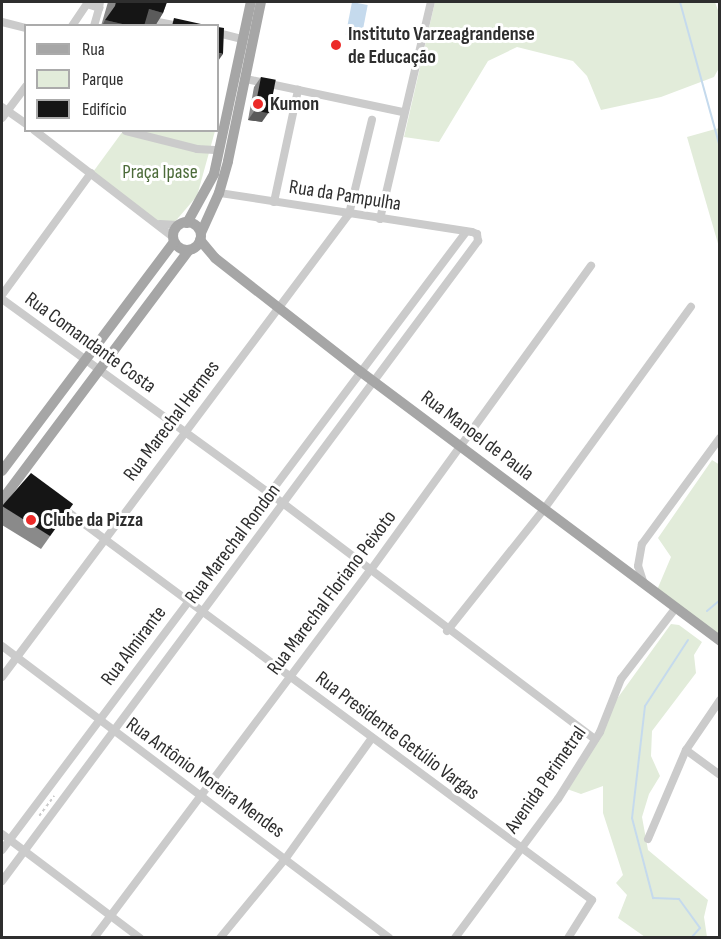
<!DOCTYPE html>
<html>
<head>
<meta charset="utf-8">
<style>
  body { margin:0 }
  #map { position:relative; width:721px; height:939px; overflow:hidden; background:#fff; font-family:"Sofia Sans Condensed",sans-serif }
  div>[style] { position:absolute }
  .green>* { inset:0; background:#e2ecda }
  .water>* { inset:0; background:#c5daed; transform-origin:0 0 }
  .stream>* { height:2px; margin:-1px; padding:0 1px; transform-origin:1px; border-radius:1px; background:#c5daed }
  .path>* { height:1.5px; margin-top:-0.75px; transform-origin:0; background:repeating-linear-gradient(90deg,#cbcbcb 0 3px,transparent 0 6px) }
  .minor>* { height:8px; margin:-4px; padding:0 4px; transform-origin:4px; border-radius:4px; background:#cbcbcb }
  .major>* { height:10px; margin:-5px; padding:0 5px; transform-origin:5px; border-radius:5px; background:#a6a6a6 }
  .major>.ring { margin:-5px; padding:0; box-sizing:content-box; background:none; border:10px solid #a6a6a6; border-radius:50% }
  .wall>* { inset:0; background:#8a8a8a }
  .shaded-wall>* { inset:0; background:#5b5b5b }
  .building>* { inset:0; background:#151515; transform-origin:0 0 }
  .dots>* { width:16px; height:16px; translate:-50% -50%; box-sizing:border-box; border:3px solid #fff; border-radius:50% }
  span { translate:-50% -50%; white-space:nowrap; text-align:center; line-height:1.15; -webkit-text-stroke:6px #fff; paint-order:stroke }
  .poi-label { font-size:20px; color:#2e2e2e; font-weight:700 }
  .left { translate:0 -50%; text-align:left }
  .park-label { font-size:20px; color:#4c6b39 }
  .street-label { font-size:20px; color:#2e2e2e }
  .frame { position:absolute; inset:0; border:3px solid #2e2e2e; pointer-events:none }
  .legend { position:absolute; left:24px; top:24px; width:195px; height:108px; box-sizing:border-box; background:#fff; border:2px solid #ababab; margin:0; padding:8px 10px; list-style:none; font-size:18px; color:#2e2e2e }
  .legend li { display:flex; align-items:center; gap:12px; height:30px }
  .legend b { width:30px; border:2px solid #ababab }
</style>
</head>
<body>
<div id="map">
  <div class="green">
    <div style="clip-path:polygon(435px 2px,715px 2px,719px 13px,719px 68px,714px 77px,661px 97px,601px 110px,587px 76px,573px 61px,517px 47px,488px 61px,439px 142px,404px 137px)"></div>
    <div style="clip-path:polygon(719px 128px,720px 128px,719px 247px,687px 137px)"></div>
    <div style="clip-path:polygon(123px 131px,215px 131px,197px 196px,173px 224px,164px 227px,93px 172px)"></div>
    <div style="clip-path:polygon(712px 460px,720px 465px,719px 636px,657px 590px,671px 557px,658px 538px)"></div>
    <div style="clip-path:polygon(671px 624px,679px 625px,702px 642px,694px 655px,696px 673px,652px 731px,651px 756px,660px 776px,649px 794px,642px 817px,648px 850px,708px 900px,704px 917px,707px 937px,645px 937px,618px 918px,627px 895px,616px 883px,623px 875px,603px 813px,603px 786px,581px 794px,567px 789px,614px 703px)"></div>
  </div>
  <div class="water">
    <div style="left:352px;top:2px;width:16px;height:33px;rotate:11deg"></div>
  </div>
  <div class="stream">
    <div style="left:680px;top:2px;width:150px;rotate:74.6deg"></div>
    <div style="left:707px;top:611px;width:17px;rotate:-40deg"></div>
    <div style="left:688px;top:640px;width:79px;rotate:123.1deg"></div>
    <div style="left:645px;top:706px;width:113px;rotate:96.6deg"></div>
    <div style="left:632px;top:818px;width:83px;rotate:75.3deg"></div>
    <div style="left:653px;top:898px;width:26px;rotate:2deg"></div>
    <div style="left:679px;top:899px;width:36px;rotate:54deg"></div>
    <div style="left:700px;top:928px;width:13px;rotate:132deg"></div>
  </div>
  <div class="path">
    <div style="left:39px;top:816px;width:25px;rotate:-53deg"></div>
  </div>
  <div class="minor">
    <div style="left:87px;top:4px;width:13px;rotate:18deg"></div>
    <div style="left:99px;top:8px;width:6px;rotate:-81deg"></div>
    <div style="left:2px;top:22px;width:25px;rotate:14deg"></div>
    <div style="left:158px;top:22px;width:21px;rotate:11deg"></div>
    <div style="left:72px;top:26px;width:29px;rotate:-56deg"></div>
    <div style="left:94px;top:26px;width:19px;rotate:-74deg"></div>
    <div style="left:218px;top:33px;width:25px;rotate:14deg"></div>
    <div style="left:246px;top:79px;width:160px;rotate:11.9deg"></div>
    <div style="left:2px;top:107px;width:29px;rotate:35deg"></div>
    <div style="left:2px;top:118px;width:40px;rotate:-53deg"></div>
    <div style="left:34px;top:130px;width:175px;rotate:37.6deg"></div>
    <div style="left:126px;top:131px;width:73px;rotate:14.2deg"></div>
    <div style="left:197px;top:149px;width:22px;rotate:3deg"></div>
    <div style="left:274px;top:202px;width:115px;rotate:-77.9deg"></div>
    <div style="left:380px;top:219px;width:223px;rotate:-76.8deg"></div>
    <div style="left:160px;top:224px;width:18px;rotate:3deg"></div>
    <div style="left:2px;top:295px;width:151px;rotate:-53.9deg"></div>
    <div style="left:2px;top:299px;width:349px;rotate:36deg"></div>
    <div style="left:284px;top:504px;width:390px;rotate:37.1deg"></div>
    <div style="left:60px;top:506px;width:662px;rotate:36.52deg"></div>
    <div style="left:592px;top:900px;width:45px;rotate:122.3deg"></div>
    <div style="left:644px;top:584px;width:19px;rotate:-108deg"></div>
    <div style="left:638px;top:566px;width:22px;rotate:-80deg"></div>
    <div style="left:642px;top:544px;width:132px;rotate:-53.7deg"></div>
    <div style="left:447px;top:631px;width:156px;rotate:-51.5deg"></div>
    <div style="left:544px;top:509px;width:250px;rotate:-54deg"></div>
    <div style="left:2px;top:646px;width:485px;rotate:37deg"></div>
    <div style="left:2px;top:677px;width:579px;rotate:-53.15deg"></div>
    <div style="left:349px;top:214px;width:97px;rotate:-76.3deg"></div>
    <div style="left:720px;top:700px;width:60px;rotate:124.2deg"></div>
    <div style="left:686px;top:750px;width:42px;rotate:36.3deg"></div>
    <div style="left:2px;top:834px;width:173px;rotate:37deg"></div>
    <div style="left:648px;top:839px;width:97px;rotate:-66.9deg"></div>
    <div style="left:2px;top:850px;width:773px;rotate:-53.1deg"></div>
    <div style="left:2px;top:881px;width:798px;rotate:-53.36deg"></div>
    <div style="left:478px;top:241px;width:7px;rotate:-98deg"></div>
    <div style="left:477px;top:234px;width:5px;rotate:-158deg"></div>
    <div style="left:472px;top:232px;width:256px;rotate:-171.2deg"></div>
    <div style="left:94px;top:938px;width:459px;rotate:-53.1deg"></div>
    <div style="left:370px;top:571px;width:377px;rotate:-54.1deg"></div>
    <div style="left:220px;top:938px;width:104px;rotate:-50.5deg"></div>
    <div style="left:286px;top:858px;width:148px;rotate:-54.4deg"></div>
    <div style="left:455px;top:938px;width:173px;rotate:-53.5deg"></div>
    <div style="left:558px;top:799px;width:79px;rotate:-57.9deg"></div>
    <div style="left:600px;top:732px;width:57px;rotate:-68.4deg"></div>
    <div style="left:621px;top:679px;width:88px;rotate:-52.4deg"></div>
  </div>
  <div class="major">
    <div class="ring" style="left:173px;top:222px;width:18px;height:18px"></div>
    <div style="left:187px;top:223px;width:56px;rotate:-61.1deg"></div>
    <div style="left:214px;top:174px;width:176px;rotate:-77.9deg"></div>
    <div style="left:201px;top:233px;width:44px;rotate:-65.8deg"></div>
    <div style="left:219px;top:193px;width:33px;rotate:-74deg"></div>
    <div style="left:228px;top:161px;width:162px;rotate:-78.3deg"></div>
    <div style="left:200px;top:240px;width:23px;rotate:50deg"></div>
    <div style="left:215px;top:258px;width:185px;rotate:38deg"></div>
    <div style="left:361px;top:372px;width:449px;rotate:36.8deg"></div>
    <div style="left:2px;top:471px;width:286px;rotate:-53.1deg"></div>
    <div style="left:2px;top:500px;width:312px;rotate:-53.2deg"></div>
  </div>
  <div class="wall">
    <div style="clip-path:polygon(108px 2px,167px 2px,163px 13px,155px 26px,101px 26px)"></div>
    <div style="clip-path:polygon(261px 77px,262px 122px,248px 120px,254px 87px)"></div>
    <div style="clip-path:polygon(73px 504px,41px 549px,2px 525px,2px 506px)"></div>
  </div>
  <div class="shaded-wall">
    <div style="clip-path:polygon(149px 9px,163px 13px,155px 26px,137px 26px)"></div>
    <div style="clip-path:polygon(105px 20px,131px 26px,102px 26px)"></div>
    <div style="clip-path:polygon(219px 53px,223px 54px,218px 61px,218px 55px)"></div>
    <div style="clip-path:polygon(255px 110px,269px 112px,262px 122px,248px 120px)"></div>
  </div>
  <div class="building">
    <div style="clip-path:polygon(116px 2px,167px 2px,163px 13px,149px 9px,144px 26px,131px 26px,105px 20px,115px 6px)"></div>
    <div style="clip-path:polygon(174px 18px,210px 26px,172px 26px)"></div>
    <div style="clip-path:polygon(218px 27px,224px 28px,223px 54px,219px 53px,218px 58px)"></div>
    <div style="left:261px;top:77px;width:15px;height:34px;rotate:11deg"></div>
    <div style="clip-path:polygon(31px 473px,73px 504px,50px 536px,2px 506px)"></div>
  </div>
  <div class="dots">
    <div style="left:336px;top:45px;background:#ec2a28"></div>
    <div style="left:258px;top:104px;background:#ec2a28"></div>
    <div style="left:31px;top:520px;background:#ec2a28"></div>
  </div>
  <div class="poi-label">
    <span class="left" style="left:348px;top:46px">Instituto Varzeagrandense<br>de Educação</span>
    <span class="left" style="left:270px;top:104px">Kumon</span>
    <span class="left" style="left:43px;top:520px">Clube da Pizza</span>
  </div>
  <div class="park-label">
    <span style="left:160px;top:172px">Praça Ipase</span>
  </div>
  <div class="street-label">
    <span style="left:345px;top:196px;rotate:9deg">Rua da Pampulha</span>
    <span style="left:90px;top:343px;rotate:36deg">Rua Comandante Costa</span>
    <span style="left:172px;top:421px;rotate:-53deg">Rua Marechal Hermes</span>
    <span style="left:477px;top:436px;rotate:37deg">Rua Manoel de Paula</span>
    <span style="left:233px;top:544px;rotate:-53deg">Rua Marechal Rondon</span>
    <span style="left:332px;top:593px;rotate:-53deg">Rua Marechal Floriano Peixoto</span>
    <span style="left:134px;top:646px;rotate:-53deg">Rua Almirante</span>
    <span style="left:397px;top:736px;rotate:37deg">Rua Presidente Getúlio Vargas</span>
    <span style="left:205px;top:778px;rotate:36deg">Rua Antônio Moreira Mendes</span>
    <span style="left:546px;top:780px;rotate:-55deg">Avenida Perimetral</span>
  </div>
  <div class="frame"></div>
  <ul class="legend">
  <li><b style="height:8px;background:#a6a6a6"></b>Rua</li>
  <li><b style="height:16px;background:#e2ecda"></b>Parque</li>
  <li><b style="height:16px;background:#151515"></b>Edifício</li>
  </ul>
</div>
</body>
</html>
